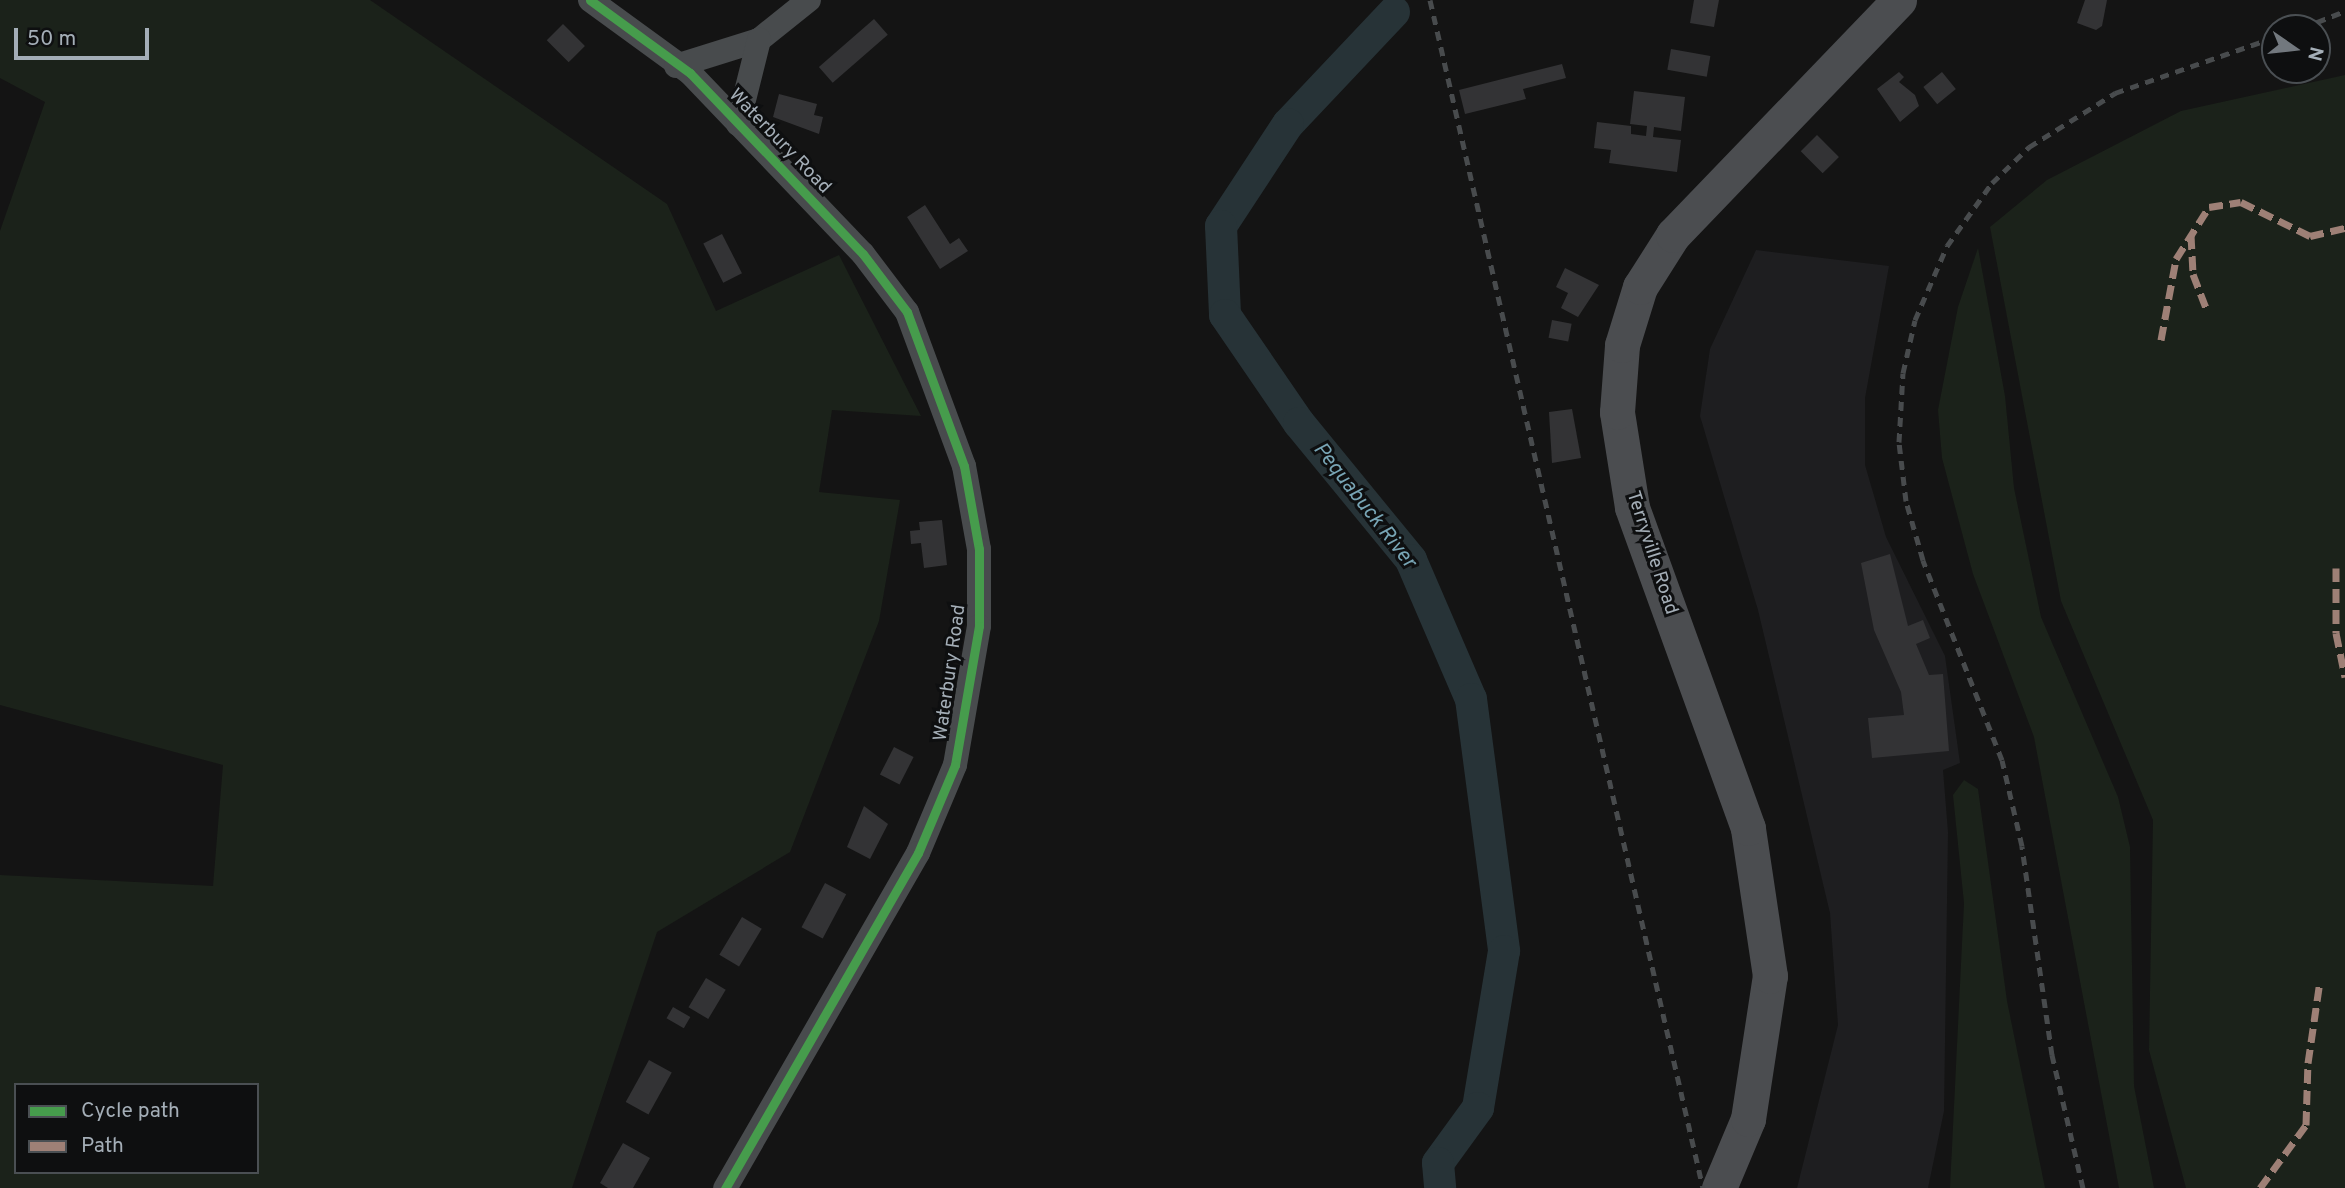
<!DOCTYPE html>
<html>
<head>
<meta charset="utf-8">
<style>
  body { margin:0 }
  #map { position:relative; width:2345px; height:1188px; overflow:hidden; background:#141414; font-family:Overpass,sans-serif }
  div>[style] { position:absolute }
  .built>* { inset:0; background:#1e1e20 }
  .green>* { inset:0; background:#1b221a }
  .river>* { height:32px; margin:-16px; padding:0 16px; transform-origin:16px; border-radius:16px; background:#273337 }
  .building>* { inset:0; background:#333335; transform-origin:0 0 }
  .minor>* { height:24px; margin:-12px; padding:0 12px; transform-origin:12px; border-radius:12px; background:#484b4d }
  .highway>* { height:35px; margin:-17.5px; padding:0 17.5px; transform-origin:17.5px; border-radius:17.5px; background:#4b4d50 }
  .rail>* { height:5px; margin-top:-2.5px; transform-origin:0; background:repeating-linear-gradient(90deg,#484b4d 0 9px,transparent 0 16px) }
  .quiet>* { height:7px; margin-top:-3.5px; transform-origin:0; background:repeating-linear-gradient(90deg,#9e8076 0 14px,transparent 0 21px) }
  .cycleway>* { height:9px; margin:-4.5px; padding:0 4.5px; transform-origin:4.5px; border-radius:4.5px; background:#469c4c }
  span { translate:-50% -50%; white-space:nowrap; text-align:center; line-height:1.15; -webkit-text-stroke:6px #0e0f10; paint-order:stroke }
  .street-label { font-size:19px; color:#a4aeb7 }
  .water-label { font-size:21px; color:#78a5b5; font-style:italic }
  .legend { position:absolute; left:14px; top:1083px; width:245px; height:91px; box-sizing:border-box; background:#0e0f10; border:2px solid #4a4f53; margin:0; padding:9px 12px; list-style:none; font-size:21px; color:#a4aeb7 }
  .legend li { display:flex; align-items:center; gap:14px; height:35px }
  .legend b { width:35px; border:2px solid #4a4f53 }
  .north { position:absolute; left:2261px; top:14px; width:70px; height:70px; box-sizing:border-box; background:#0e0f10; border:2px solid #4a4f53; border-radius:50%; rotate:104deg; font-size:19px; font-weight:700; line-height:28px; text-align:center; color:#a4aeb7 }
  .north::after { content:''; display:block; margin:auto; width:24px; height:32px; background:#72787e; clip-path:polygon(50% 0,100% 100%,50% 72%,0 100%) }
  .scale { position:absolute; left:14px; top:28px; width:135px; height:32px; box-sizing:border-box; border:4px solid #a4aeb7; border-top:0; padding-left:9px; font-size:21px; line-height:24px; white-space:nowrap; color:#a4aeb7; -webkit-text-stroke:5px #0e0f10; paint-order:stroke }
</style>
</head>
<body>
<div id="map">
  <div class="built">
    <div style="clip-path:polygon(1756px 250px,1889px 266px,1865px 398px,1865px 465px,1886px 537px,1945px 656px,1960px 763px,1943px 770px,1948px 832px,1944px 1111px,1928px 1188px,1797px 1188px,1838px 1025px,1830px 913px,1758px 610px,1700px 416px,1710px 349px)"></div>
  </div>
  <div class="green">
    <div style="clip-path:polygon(evenodd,0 0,370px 0,667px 204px,716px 311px,839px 255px,921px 416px,832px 410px,819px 492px,900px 500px,879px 621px,790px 852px,657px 932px,572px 1188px,0 1188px,0 875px,213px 886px,223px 765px,0 705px,0 231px,45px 102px,0 78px,0 0,16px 1085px,257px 1085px,257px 1172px,16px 1172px,16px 1085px)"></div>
    <div style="clip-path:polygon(2345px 75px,2345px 1188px,2186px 1188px,2149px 1050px,2153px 820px,2061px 601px,1990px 227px,2047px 180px,2181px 111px)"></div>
    <div style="clip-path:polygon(1978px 248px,2005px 396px,2014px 488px,2041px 617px,2118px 797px,2130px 847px,2134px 1086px,2154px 1188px,2119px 1188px,2034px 737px,1973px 574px,1942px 458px,1938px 410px,1958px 307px)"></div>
    <div style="clip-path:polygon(1964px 780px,1978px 789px,2007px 1001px,2045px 1188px,1950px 1188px,1964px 903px,1953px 795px)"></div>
  </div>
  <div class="river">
    <div style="left:1394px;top:12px;width:154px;rotate:133.4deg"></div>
    <div style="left:1288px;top:124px;width:122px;rotate:123.3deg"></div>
    <div style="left:1221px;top:226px;width:89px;rotate:87.4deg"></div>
    <div style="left:1225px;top:315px;width:131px;rotate:55.6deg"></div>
    <div style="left:1299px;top:423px;width:177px;rotate:50.7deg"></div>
    <div style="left:1411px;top:560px;width:151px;rotate:66.7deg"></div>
    <div style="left:1471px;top:699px;width:254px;rotate:82.5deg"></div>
    <div style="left:1504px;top:951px;width:159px;rotate:99.4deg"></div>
    <div style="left:1478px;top:1108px;width:68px;rotate:126deg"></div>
    <div style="left:1438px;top:1163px;width:25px;rotate:85deg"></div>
  </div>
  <div class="building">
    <div style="clip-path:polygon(1694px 0,1719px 0,1714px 27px,1690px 23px)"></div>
    <div style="clip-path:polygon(2085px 0,2107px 0,2102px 26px,2096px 30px,2077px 23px)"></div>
    <div style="left:874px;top:19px;width:21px;height:73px;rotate:49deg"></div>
    <div style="left:563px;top:24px;width:31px;height:23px;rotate:45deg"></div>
    <div style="left:1671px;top:49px;width:40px;height:21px;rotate:10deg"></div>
    <div style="clip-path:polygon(1562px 64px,1566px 78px,1523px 89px,1526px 99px,1465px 114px,1459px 90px)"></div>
    <div style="clip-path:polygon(1899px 72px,1904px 77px,1899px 82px,1915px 95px,1919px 106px,1900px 122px,1877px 89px)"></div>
    <div style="left:1942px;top:72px;width:22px;height:24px;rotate:51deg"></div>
    <div style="clip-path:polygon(1634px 91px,1685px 97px,1681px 131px,1654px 127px,1653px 137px,1681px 140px,1677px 172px,1609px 163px,1611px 150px,1594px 148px,1597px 122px,1631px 126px,1631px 134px,1646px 136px,1647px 126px,1630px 124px)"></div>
    <div style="clip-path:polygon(779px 94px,817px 104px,814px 115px,823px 117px,819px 134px,773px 117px)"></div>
    <div style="left:1817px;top:135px;width:31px;height:23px;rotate:45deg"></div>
    <div style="clip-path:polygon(925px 205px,950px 244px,959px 238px,968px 251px,940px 269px,907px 217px)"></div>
    <div style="left:722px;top:234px;width:44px;height:21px;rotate:63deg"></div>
    <div style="clip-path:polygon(1565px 268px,1599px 285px,1578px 317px,1561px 308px,1568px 293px,1556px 287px)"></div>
    <div style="left:1552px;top:320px;width:20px;height:18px;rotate:11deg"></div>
    <div style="clip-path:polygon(1572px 409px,1581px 458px,1552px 463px,1549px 412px)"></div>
    <div style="clip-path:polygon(942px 520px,947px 565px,924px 568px,921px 543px,911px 544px,910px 531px,920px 530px,919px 522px)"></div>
    <div style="clip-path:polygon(1890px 554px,1908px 626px,1923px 620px,1930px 638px,1916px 644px,1929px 675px,1943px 674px,1949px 751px,1872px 758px,1868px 718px,1904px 715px,1901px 692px,1874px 630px,1861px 563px)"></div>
    <div style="left:894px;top:747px;width:22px;height:31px;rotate:27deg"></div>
    <div style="clip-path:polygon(864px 806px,888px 824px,870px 859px,847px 847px)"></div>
    <div style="left:825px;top:883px;width:24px;height:50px;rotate:28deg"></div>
    <div style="left:742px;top:917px;width:23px;height:44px;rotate:31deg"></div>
    <div style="left:706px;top:978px;width:23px;height:34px;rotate:31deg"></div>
    <div style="left:673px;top:1007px;width:20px;height:13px;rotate:30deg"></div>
    <div style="left:649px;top:1060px;width:26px;height:48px;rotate:29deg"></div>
    <div style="clip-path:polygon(623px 1143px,650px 1158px,633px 1188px,608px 1188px,600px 1183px)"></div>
  </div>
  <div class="minor">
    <div style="left:590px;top:0;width:124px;rotate:36.1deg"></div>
    <div style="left:690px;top:73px;width:250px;rotate:46.3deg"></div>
    <div style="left:863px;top:254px;width:73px;rotate:52.8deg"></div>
    <div style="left:907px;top:312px;width:164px;rotate:69.7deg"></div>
    <div style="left:964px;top:466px;width:84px;rotate:79.8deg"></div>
    <div style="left:979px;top:549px;width:77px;rotate:90deg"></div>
    <div style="left:979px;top:626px;width:141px;rotate:99.8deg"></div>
    <div style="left:955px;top:765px;width:95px;rotate:112.8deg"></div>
    <div style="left:918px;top:853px;width:387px;rotate:119.9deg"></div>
    <div style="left:676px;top:66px;width:87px;rotate:-17.4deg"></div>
    <div style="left:759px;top:40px;width:64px;rotate:-38.7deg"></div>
    <div style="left:738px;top:124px;width:87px;rotate:-76deg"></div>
  </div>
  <div class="highway">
    <div style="left:1719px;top:1188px;width:75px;rotate:-67.2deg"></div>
    <div style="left:1748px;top:1119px;width:145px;rotate:-81.3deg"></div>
    <div style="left:1770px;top:976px;width:150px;rotate:-98.5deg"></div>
    <div style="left:1748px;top:828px;width:341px;rotate:-109.9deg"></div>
    <div style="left:1632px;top:507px;width:96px;rotate:-99deg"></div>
    <div style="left:1617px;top:412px;width:67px;rotate:-85.7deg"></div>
    <div style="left:1622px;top:345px;width:61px;rotate:-72.8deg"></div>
    <div style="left:1640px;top:287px;width:62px;rotate:-57.6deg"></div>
    <div style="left:1673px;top:235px;width:326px;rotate:-46.1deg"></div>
  </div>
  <div class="rail">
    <div style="left:1430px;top:0;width:1219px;rotate:77.06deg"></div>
    <div style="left:2302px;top:28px;width:46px;rotate:-21.6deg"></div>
    <div style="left:2083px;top:1188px;width:137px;rotate:-103.1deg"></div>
    <div style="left:2052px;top:1055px;width:211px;rotate:-98.2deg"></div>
    <div style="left:2022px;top:846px;width:88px;rotate:-103.1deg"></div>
    <div style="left:2002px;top:760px;width:215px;rotate:-111.6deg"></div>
    <div style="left:1923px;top:560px;width:61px;rotate:-106.1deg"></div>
    <div style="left:1906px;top:501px;width:59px;rotate:-96.8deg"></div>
    <div style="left:1899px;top:442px;width:69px;rotate:-86.7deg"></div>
    <div style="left:1903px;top:373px;width:54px;rotate:-77.2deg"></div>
    <div style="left:1915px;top:320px;width:81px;rotate:-66.6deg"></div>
    <div style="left:1947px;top:246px;width:77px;rotate:-54.5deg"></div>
    <div style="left:1992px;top:183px;width:52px;rotate:-44.2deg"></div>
    <div style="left:2029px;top:147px;width:102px;rotate:-32.1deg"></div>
    <div style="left:2115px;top:93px;width:170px;rotate:-19.3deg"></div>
  </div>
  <div class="quiet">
    <div style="left:2191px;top:235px;width:39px;rotate:87deg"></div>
    <div style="left:2193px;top:274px;width:36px;rotate:69deg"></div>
    <div style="left:2161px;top:340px;width:82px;rotate:-79.5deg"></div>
    <div style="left:2176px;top:259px;width:62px;rotate:-57.6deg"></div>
    <div style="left:2209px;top:207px;width:32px;rotate:-9deg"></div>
    <div style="left:2241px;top:202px;width:77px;rotate:26.2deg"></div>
    <div style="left:2310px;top:236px;width:36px;rotate:-13deg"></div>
    <div style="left:2336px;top:568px;width:65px;rotate:90deg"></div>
    <div style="left:2336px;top:633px;width:45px;rotate:78.4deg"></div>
    <div style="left:2260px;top:1188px;width:78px;rotate:-53.9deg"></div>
    <div style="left:2306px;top:1125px;width:62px;rotate:-88.2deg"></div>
    <div style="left:2308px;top:1063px;width:83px;rotate:-81.7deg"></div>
  </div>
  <div class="cycleway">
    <div style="left:590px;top:0;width:124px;rotate:36.1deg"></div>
    <div style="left:690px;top:73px;width:250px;rotate:46.3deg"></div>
    <div style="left:863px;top:254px;width:73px;rotate:52.8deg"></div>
    <div style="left:907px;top:312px;width:164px;rotate:69.7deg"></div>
    <div style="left:964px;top:466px;width:84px;rotate:79.8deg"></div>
    <div style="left:979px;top:549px;width:77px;rotate:90deg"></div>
    <div style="left:979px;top:626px;width:141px;rotate:99.8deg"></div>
    <div style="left:955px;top:765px;width:95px;rotate:112.8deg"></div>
    <div style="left:918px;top:853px;width:387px;rotate:119.9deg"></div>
  </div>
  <div class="street-label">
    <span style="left:779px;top:142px;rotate:46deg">Waterbury Road</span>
    <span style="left:1651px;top:553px;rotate:72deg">Terryville Road</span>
    <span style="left:951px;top:673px;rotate:-82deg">Waterbury Road</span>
  </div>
  <div class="water-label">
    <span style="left:1364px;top:506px;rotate:52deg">Pequabuck River</span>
  </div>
  <ul class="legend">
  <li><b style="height:9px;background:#469c4c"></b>Cycle path</li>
  <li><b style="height:9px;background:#9e8076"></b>Path</li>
  </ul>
  <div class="north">N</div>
  <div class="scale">50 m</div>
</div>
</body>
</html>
